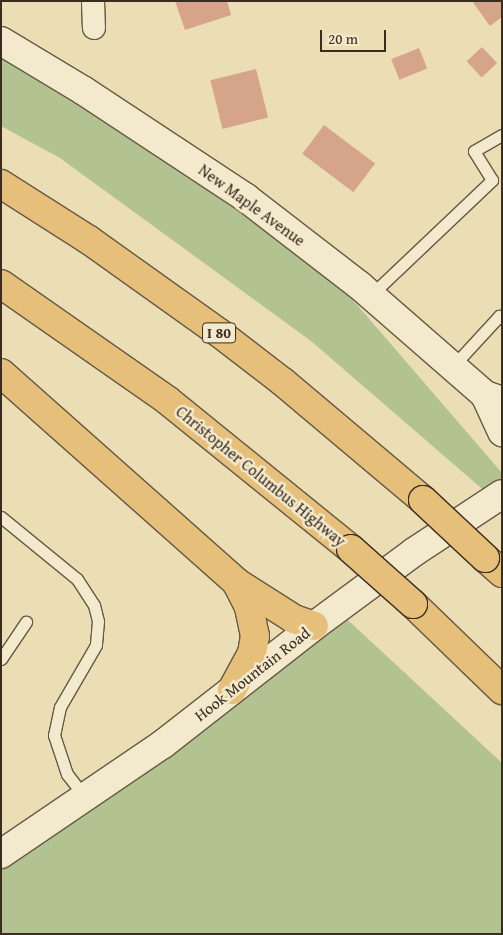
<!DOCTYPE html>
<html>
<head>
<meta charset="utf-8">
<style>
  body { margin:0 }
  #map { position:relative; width:503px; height:935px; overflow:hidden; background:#ecdeb4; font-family:"Gentium Book Plus",serif }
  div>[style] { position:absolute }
  .green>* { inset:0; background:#b3c291 }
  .building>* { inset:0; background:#d6a38b; transform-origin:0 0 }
  .roads { filter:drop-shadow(1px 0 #665844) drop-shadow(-1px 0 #665844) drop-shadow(0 1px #665844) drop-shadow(0 -1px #665844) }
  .service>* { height:11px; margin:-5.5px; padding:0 5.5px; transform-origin:5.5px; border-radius:5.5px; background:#f3eace }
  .minor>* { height:22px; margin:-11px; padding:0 11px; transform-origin:11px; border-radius:11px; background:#f3eace }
  .tertiary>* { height:28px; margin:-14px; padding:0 14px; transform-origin:14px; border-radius:14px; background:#f3eace }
  .secondary>* { height:28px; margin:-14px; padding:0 14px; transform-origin:14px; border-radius:14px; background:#f3eace }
  .motorway>* { height:28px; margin:-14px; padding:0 14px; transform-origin:14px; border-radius:14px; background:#e6bf7a }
  .bridges { filter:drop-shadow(1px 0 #3a2c1f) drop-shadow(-1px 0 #3a2c1f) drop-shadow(0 1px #3a2c1f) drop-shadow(0 -1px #3a2c1f) }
  .motorway-bridge>* { height:28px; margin:-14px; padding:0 14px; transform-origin:14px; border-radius:14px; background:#e6bf7a }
  span { translate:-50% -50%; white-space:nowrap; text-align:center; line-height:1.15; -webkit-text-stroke:5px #f3eace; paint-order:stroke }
  .shield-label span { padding:1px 4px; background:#f3eace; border:1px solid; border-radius:4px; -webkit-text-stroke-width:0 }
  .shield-label { font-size:15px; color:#3a2c1f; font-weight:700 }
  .street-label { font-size:16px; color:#3a2c1f }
  .frame { position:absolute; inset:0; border:2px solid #3a2c1f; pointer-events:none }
  .scale { position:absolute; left:320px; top:30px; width:66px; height:22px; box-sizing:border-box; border:2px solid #3a2c1f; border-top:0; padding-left:6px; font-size:15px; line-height:18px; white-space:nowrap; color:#3a2c1f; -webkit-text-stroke:4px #f3eace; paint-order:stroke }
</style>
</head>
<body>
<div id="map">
  <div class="green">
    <div style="clip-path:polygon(1px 47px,297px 235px,502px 473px,502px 506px,311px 341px,60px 158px,1px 126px)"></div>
    <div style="clip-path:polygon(336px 609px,502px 763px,502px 934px,1px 934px,1px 848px)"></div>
  </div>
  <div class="building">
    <div style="clip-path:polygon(175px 1px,227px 1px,231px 15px,185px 30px)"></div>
    <div style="clip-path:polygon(472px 1px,502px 1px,502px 17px,490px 26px)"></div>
    <div style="left:482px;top:47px;width:22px;height:21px;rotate:47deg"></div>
    <div style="left:419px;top:48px;width:22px;height:30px;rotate:68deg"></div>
    <div style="left:256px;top:69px;width:50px;height:47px;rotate:76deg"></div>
    <div style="left:324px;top:125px;width:64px;height:36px;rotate:37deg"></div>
  </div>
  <div class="roads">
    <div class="service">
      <div style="left:371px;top:295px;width:167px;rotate:-43.5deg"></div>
      <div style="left:492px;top:180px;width:34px;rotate:-122deg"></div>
      <div style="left:474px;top:151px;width:32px;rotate:-30deg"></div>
      <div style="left:454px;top:365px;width:67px;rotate:-47.4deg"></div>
      <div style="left:499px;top:316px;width:4px;rotate:34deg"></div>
      <div style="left:1px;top:517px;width:98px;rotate:39.2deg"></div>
      <div style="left:77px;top:579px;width:31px;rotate:57deg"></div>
      <div style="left:94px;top:605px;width:16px;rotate:76deg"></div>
      <div style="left:98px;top:621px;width:24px;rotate:95deg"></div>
      <div style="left:96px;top:645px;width:72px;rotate:120.1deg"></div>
      <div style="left:60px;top:707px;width:29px;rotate:102deg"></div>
      <div style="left:54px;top:735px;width:41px;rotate:71.6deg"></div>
      <div style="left:67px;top:774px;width:29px;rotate:52deg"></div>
      <div style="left:1px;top:659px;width:45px;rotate:-56deg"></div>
    </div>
    <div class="minor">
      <div style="left:93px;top:1px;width:27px;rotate:88deg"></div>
    </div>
    <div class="tertiary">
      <div style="left:1px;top:854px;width:196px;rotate:-34.2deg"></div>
      <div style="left:163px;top:744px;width:192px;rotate:-38deg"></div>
    </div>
    <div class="secondary">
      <div style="left:1px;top:41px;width:97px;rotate:31.1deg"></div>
      <div style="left:84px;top:91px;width:194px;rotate:33.4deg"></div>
      <div style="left:246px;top:198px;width:143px;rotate:37.6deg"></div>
      <div style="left:359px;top:285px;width:167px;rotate:41.1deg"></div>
      <div style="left:485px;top:395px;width:18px;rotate:19deg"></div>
      <div style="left:485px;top:395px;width:41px;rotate:65.3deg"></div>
      <div style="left:314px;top:626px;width:124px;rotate:-36.5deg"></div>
      <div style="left:414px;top:552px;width:105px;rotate:-33.4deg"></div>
    </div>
    <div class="motorway">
      <div style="left:1px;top:184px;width:104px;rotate:32.5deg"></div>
      <div style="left:89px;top:240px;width:158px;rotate:35.5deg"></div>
      <div style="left:218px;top:332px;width:82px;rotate:37.6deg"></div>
      <div style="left:283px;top:382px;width:183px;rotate:40.1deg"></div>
      <div style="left:1px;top:284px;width:203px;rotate:34.9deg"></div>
      <div style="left:167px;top:400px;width:237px;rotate:39deg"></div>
      <div style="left:1px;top:373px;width:314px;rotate:41.6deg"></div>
      <div style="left:236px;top:582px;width:69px;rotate:32.5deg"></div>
      <div style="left:294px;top:619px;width:21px;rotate:19deg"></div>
      <div style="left:485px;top:558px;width:23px;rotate:41deg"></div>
      <div style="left:413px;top:604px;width:124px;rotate:44deg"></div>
      <div style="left:232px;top:690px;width:42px;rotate:-61.6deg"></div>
      <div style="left:252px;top:653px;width:17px;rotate:-80deg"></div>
      <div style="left:255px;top:636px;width:30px;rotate:-102deg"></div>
      <div style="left:249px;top:607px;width:28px;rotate:-117deg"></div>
    </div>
  </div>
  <div class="bridges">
    <div class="motorway-bridge">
      <div style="left:423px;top:500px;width:85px;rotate:43.1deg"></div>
      <div style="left:351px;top:549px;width:83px;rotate:41.6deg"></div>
    </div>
  </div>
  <div class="shield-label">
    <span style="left:219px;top:333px">I 80</span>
  </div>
  <div class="street-label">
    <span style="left:252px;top:205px;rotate:36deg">New Maple Avenue</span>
    <span style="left:261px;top:476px;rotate:39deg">Christopher Columbus Highway</span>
    <span style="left:252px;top:674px;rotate:-38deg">Hook Mountain Road</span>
  </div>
  <div class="frame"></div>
  <div class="scale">20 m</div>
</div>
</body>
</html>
